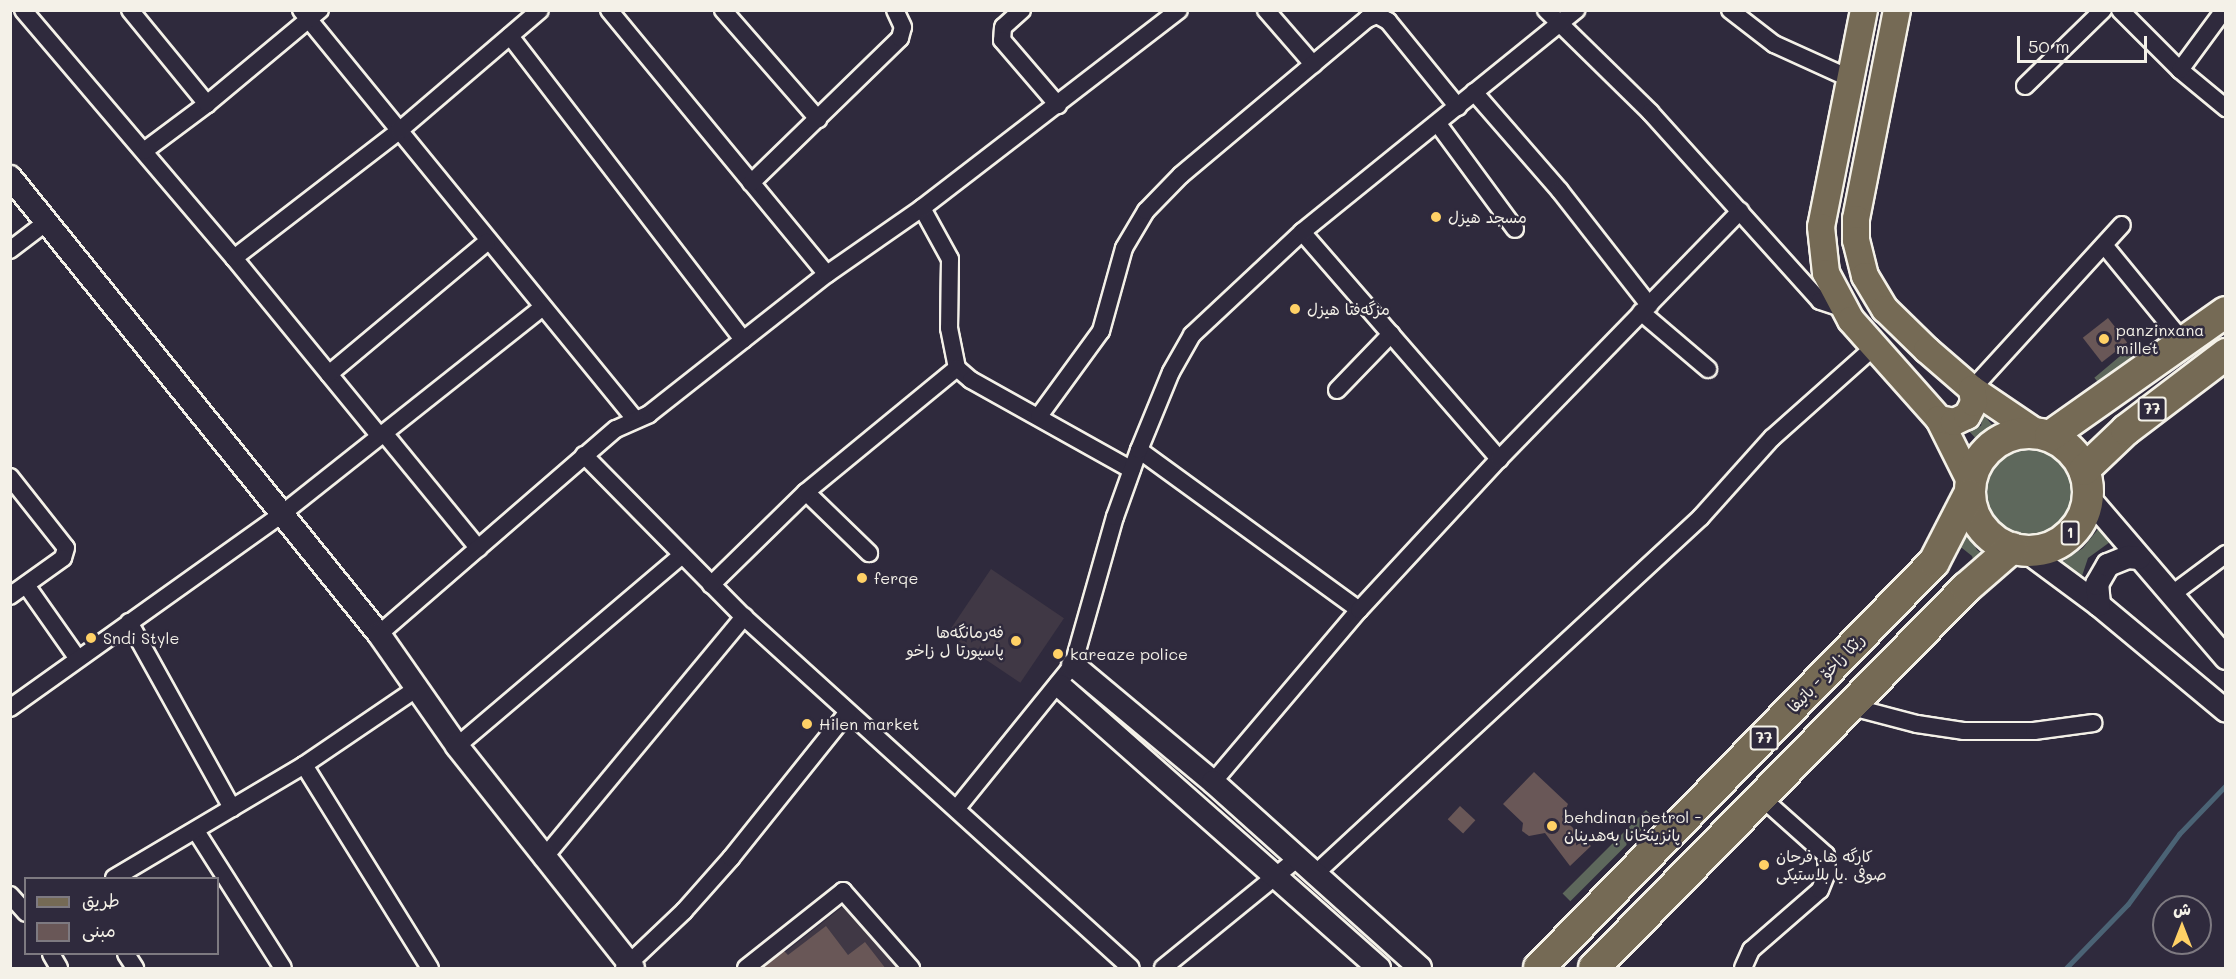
<!DOCTYPE html>
<html>
<head>
<meta charset="utf-8">
<style>
  body { margin:0 }
  #map { position:relative; width:2236px; height:979px; overflow:hidden; background:#2f2a3d; font-family:Mali,"Playpen Sans Arabic",sans-serif }
  div>[style] { position:absolute }
  .built>* { inset:0; background:#403845; transform-origin:0 0 }
  .green>* { inset:0; background:#5e685c; transform-origin:0 0 }
  .round { border-radius:50% }
  .stream>* { height:5px; margin:-2.5px; padding:0 2.5px; transform-origin:2.5px; border-radius:2.5px; background:#4b6375 }
  .building>* { inset:0; background:#695757; transform-origin:0 0 }
  .roads { filter:drop-shadow(2px 0 #f4f1e8) drop-shadow(-2px 0 #f4f1e8) drop-shadow(0 2px #f4f1e8) drop-shadow(0 -2px #f4f1e8) }
  .street>* { height:16px; margin:-8px; padding:0 8px; transform-origin:8px; border-radius:8px; background:#2f2a3d }
  .secondary>* { height:22px; margin:-11px; padding:0 11px; transform-origin:11px; border-radius:11px; background:#2f2a3d }
  .primary>* { height:26px; margin:-13px; padding:0 13px; transform-origin:13px; border-radius:13px; background:#756a55 }
  .highway>* { height:30px; margin:-15px; padding:0 15px; transform-origin:15px; border-radius:15px; background:#756a55 }
  .highway>.ring { margin:-15px; padding:0; box-sizing:content-box; background:none; border:30px solid #756a55; border-radius:50% }
  .dots>* { width:16px; height:16px; translate:-50% -50%; box-sizing:border-box; border:3px solid #2f2a3d; border-radius:50% }
  span { translate:-50% -50%; white-space:nowrap; text-align:center; line-height:1.15; -webkit-text-stroke:5px #2f2a3d; paint-order:stroke }
  .shield-label span { padding:2px 4px; background:#2f2a3d; border:2px solid; border-radius:4px; -webkit-text-stroke-width:0 }
  .shield-label { font-size:15px; color:#f4f1e8; font-weight:700 }
  .poi-label { font-size:16px; color:#f4f1e8 }
  .left { translate:0 -50%; text-align:left }
  .right { translate:-100% -50%; text-align:right }
  .street-label { font-size:16px; color:#f4f1e8 }
  .frame { position:absolute; inset:0; border:12px solid #f4f1e8; pointer-events:none }
  .legend { position:absolute; left:24px; top:877px; width:195px; height:78px; box-sizing:border-box; background:#2f2a3d; border:2px solid #7e7a81; margin:0; padding:8px 10px; list-style:none; font-size:18px; color:#f4f1e8 }
  .legend li { display:flex; align-items:center; gap:12px; height:30px }
  .legend b { width:30px; border:2px solid #7e7a81 }
  .north { position:absolute; left:2152px; top:895px; width:60px; height:60px; box-sizing:border-box; background:#2f2a3d; border:2px solid #7e7a81; border-radius:50%; rotate:0deg; font-size:16px; font-weight:700; line-height:24px; text-align:center; color:#f4f1e8 }
  .north::after { content:''; display:block; margin:auto; width:21px; height:27px; background:#ffd166; clip-path:polygon(50% 0,100% 100%,50% 72%,0 100%) }
  .scale { position:absolute; left:2017px; top:36px; width:130px; height:27px; box-sizing:border-box; border:3px solid #f4f1e8; border-top:0; padding-left:8px; font-size:18px; line-height:21px; white-space:nowrap; color:#f4f1e8; -webkit-text-stroke:4px #2f2a3d; paint-order:stroke }
</style>
</head>
<body>
<div id="map">
  <div class="built">
    <div style="left:991px;top:569px;width:88px;height:78px;rotate:34deg"></div>
    <div style="clip-path:polygon(846px 904px,899px 968px,765px 968px)"></div>
  </div>
  <div class="green">
    <div style="left:2138px;top:341px;width:8px;height:57px;rotate:50deg"></div>
    <div style="clip-path:polygon(1983px 414px,1994px 427px,1980px 443px,1967px 429px,1981px 426px)"></div>
    <div class="round" style="left:1987px;top:450px;width:86px;height:86px"></div>
    <div style="clip-path:polygon(2099px 528px,2110px 542px,2088px 558px,2082px 576px,2062px 562px,2083px 548px)"></div>
    <div style="clip-path:polygon(1969px 534px,1977px 550px,1988px 557px,1975px 566px,1972px 556px,1962px 548px,1952px 550px)"></div>
    <div style="left:1646px;top:810px;width:11px;height:118px;rotate:45deg"></div>
  </div>
  <div class="stream">
    <div style="left:2066px;top:968px;width:89px;rotate:-45.9deg"></div>
    <div style="left:2128px;top:904px;width:87px;rotate:-53.9deg"></div>
    <div style="left:2179px;top:834px;width:68px;rotate:-46.2deg"></div>
  </div>
  <div class="building">
    <div style="left:2108px;top:318px;width:31px;height:32px;rotate:52deg"></div>
    <div style="clip-path:polygon(1534px 772px,1568px 804px,1562px 817px,1591px 846px,1570px 866px,1545px 833px,1529px 836px,1522px 831px,1523px 823px,1503px 804px)"></div>
    <div style="left:1460px;top:806px;width:21px;height:18px;rotate:43deg"></div>
    <div style="clip-path:polygon(826px 926px,848px 955px,865px 942px,886px 969px,762px 969px,784px 951px,788px 955px)"></div>
  </div>
  <div class="roads">
    <div class="street">
      <div style="left:23px;top:10px;width:326px;rotate:49.6deg"></div>
      <div style="left:234px;top:258px;width:229px;rotate:50.7deg"></div>
      <div style="left:130px;top:10px;width:122px;rotate:50.7deg"></div>
      <div style="left:301px;top:10px;width:528px;rotate:50.76deg"></div>
      <div style="left:609px;top:10px;width:342px;rotate:50.5deg"></div>
      <div style="left:723px;top:10px;width:145px;rotate:48.9deg"></div>
      <div style="left:1022px;top:10px;width:25px;rotate:138deg"></div>
      <div style="left:1003px;top:27px;width:13px;rotate:94deg"></div>
      <div style="left:1002px;top:40px;width:86px;rotate:49.3deg"></div>
      <div style="left:1266px;top:10px;width:72px;rotate:49deg"></div>
      <div style="left:1546px;top:10px;width:146px;rotate:44.4deg"></div>
      <div style="left:1650px;top:112px;width:254px;rotate:48deg"></div>
      <div style="left:1820px;top:301px;width:23px;rotate:18deg"></div>
      <div style="left:1730px;top:10px;width:56px;rotate:37.7deg"></div>
      <div style="left:1774px;top:44px;width:85px;rotate:24.4deg"></div>
      <div style="left:2120px;top:10px;width:85px;rotate:45deg"></div>
      <div style="left:2180px;top:70px;width:60px;rotate:39.6deg"></div>
      <div style="left:510px;top:36px;width:383px;rotate:52.5deg"></div>
      <div style="left:2180px;top:70px;width:74px;rotate:-53.7deg"></div>
      <div style="left:2025px;top:86px;width:109px;rotate:-44.3deg"></div>
      <div style="left:1474px;top:92px;width:131px;rotate:49deg"></div>
      <div style="left:1560px;top:191px;width:145px;rotate:52deg"></div>
      <div style="left:1438px;top:124px;width:130px;rotate:53.7deg"></div>
      <div style="left:144px;top:151px;width:79px;rotate:-36.7deg"></div>
      <div style="left:207px;top:104px;width:147px;rotate:-39.8deg"></div>
      <div style="left:751px;top:183px;width:208px;rotate:-44.2deg"></div>
      <div style="left:900px;top:38px;width:11px;rotate:-75deg"></div>
      <div style="left:903px;top:27px;width:19px;rotate:-115deg"></div>
      <div style="left:922px;top:208px;width:58px;rotate:61.2deg"></div>
      <div style="left:950px;top:259px;width:69px;rotate:90.8deg"></div>
      <div style="left:949px;top:328px;width:41px;rotate:78.7deg"></div>
      <div style="left:957px;top:368px;width:18px;rotate:41deg"></div>
      <div style="left:971px;top:380px;width:184px;rotate:29.2deg"></div>
      <div style="left:1302px;top:232px;width:301px;rotate:49deg"></div>
      <div style="left:2104px;top:245px;width:122px;rotate:50.7deg"></div>
      <div style="left:10px;top:250px;width:43px;rotate:-37.4deg"></div>
      <div style="left:234px;top:258px;width:210px;rotate:-37.6deg"></div>
      <div style="left:400px;top:130px;width:184px;rotate:-40.6deg"></div>
      <div style="left:1641px;top:312px;width:88px;rotate:40.4deg"></div>
      <div style="left:329px;top:374px;width:206px;rotate:-39.9deg"></div>
      <div style="left:1972px;top:389px;width:222px;rotate:-47.6deg"></div>
      <div style="left:1337px;top:390px;width:78px;rotate:-46deg"></div>
      <div style="left:1039px;top:416px;width:105px;rotate:-53.9deg"></div>
      <div style="left:1101px;top:331px;width:86px;rotate:-74.5deg"></div>
      <div style="left:1124px;top:248px;width:43px;rotate:-59.3deg"></div>
      <div style="left:1146px;top:211px;width:50px;rotate:-45.8deg"></div>
      <div style="left:1181px;top:175px;width:243px;rotate:-40deg"></div>
      <div style="left:1367px;top:19px;width:11px;rotate:-22deg"></div>
      <div style="left:1377px;top:15px;width:13px;rotate:29deg"></div>
      <div style="left:1388px;top:21px;width:111px;rotate:50.9deg"></div>
      <div style="left:384px;top:433px;width:149px;rotate:50.7deg"></div>
      <div style="left:1139px;top:450px;width:272px;rotate:36deg"></div>
      <div style="left:584px;top:455px;width:228px;rotate:45.4deg"></div>
      <div style="left:744px;top:617px;width:522px;rotate:42.21deg"></div>
      <div style="left:10px;top:477px;width:90px;rotate:51.7deg"></div>
      <div style="left:66px;top:548px;width:10px;rotate:107deg"></div>
      <div style="left:63px;top:558px;width:65px;rotate:144.4deg"></div>
      <div style="left:806px;top:492px;width:88px;rotate:44.1deg"></div>
      <div style="left:26px;top:585px;width:90px;rotate:54.9deg"></div>
      <div style="left:711px;top:585px;width:133px;rotate:-44.4deg"></div>
      <div style="left:806px;top:492px;width:195px;rotate:-39.4deg"></div>
      <div style="left:2171px;top:595px;width:69px;rotate:-36.7deg"></div>
      <div style="left:129px;top:622px;width:213px;rotate:61deg"></div>
      <div style="left:379px;top:634px;width:313px;rotate:-40.9deg"></div>
      <div style="left:616px;top:429px;width:36px;rotate:-24deg"></div>
      <div style="left:649px;top:414px;width:226px;rotate:-38.2deg"></div>
      <div style="left:827px;top:274px;width:116px;rotate:-34.8deg"></div>
      <div style="left:922px;top:208px;width:324px;rotate:-37.6deg"></div>
      <div style="left:1852px;top:707px;width:67px;rotate:14.7deg"></div>
      <div style="left:1917px;top:724px;width:48px;rotate:8.5deg"></div>
      <div style="left:1964px;top:731px;width:70px"></div>
      <div style="left:2034px;top:731px;width:60px;rotate:-7.7deg"></div>
      <div style="left:10px;top:708px;width:335px;rotate:-35.5deg"></div>
      <div style="left:283px;top:513px;width:330px;rotate:-38.4deg"></div>
      <div style="left:457px;top:746px;width:295px;rotate:-40.3deg"></div>
      <div style="left:304px;top:765px;width:239px;rotate:58.2deg"></div>
      <div style="left:1213px;top:782px;width:226px;rotate:-49.7deg"></div>
      <div style="left:1359px;top:610px;width:206px;rotate:-47.2deg"></div>
      <div style="left:1499px;top:459px;width:346px;rotate:-45.8deg"></div>
      <div style="left:957px;top:808px;width:184px;rotate:-51deg"></div>
      <div style="left:1073px;top:665px;width:154px;rotate:-74.2deg"></div>
      <div style="left:1115px;top:517px;width:71px;rotate:-70.3deg"></div>
      <div style="left:1139px;top:450px;width:84px;rotate:-67.7deg"></div>
      <div style="left:1171px;top:372px;width:43px;rotate:-60.4deg"></div>
      <div style="left:1192px;top:335px;width:151px;rotate:-43.1deg"></div>
      <div style="left:1302px;top:232px;width:353px;rotate:-39deg"></div>
      <div style="left:196px;top:831px;width:162px;rotate:57.6deg"></div>
      <div style="left:543px;top:859px;width:315px;rotate:-50.3deg"></div>
      <div style="left:1315px;top:874px;width:526px;rotate:-42.76deg"></div>
      <div style="left:1701px;top:517px;width:106px;rotate:-48.1deg"></div>
      <div style="left:1772px;top:438px;width:137px;rotate:-41.7deg"></div>
      <div style="left:114px;top:878px;width:221px;rotate:-30.7deg"></div>
      <div style="left:304px;top:765px;width:135px;rotate:-34.2deg"></div>
      <div style="left:10px;top:895px;width:24px;rotate:48deg"></div>
      <div style="left:51px;top:954px;width:16px;rotate:60deg"></div>
      <div style="left:126px;top:954px;width:17px;rotate:57deg"></div>
      <div style="left:624px;top:968px;width:83px;rotate:-43.5deg"></div>
      <div style="left:684px;top:911px;width:71px;rotate:-48.4deg"></div>
      <div style="left:731px;top:858px;width:186px;rotate:-51.3deg"></div>
      <div style="left:746px;top:968px;width:124px;rotate:-38.4deg"></div>
      <div style="left:843px;top:891px;width:103px;rotate:48.6deg"></div>
      <div style="left:1163px;top:968px;width:174px;rotate:-39.2deg"></div>
      <div style="left:1743px;top:968px;width:20px;rotate:-66deg"></div>
      <div style="left:1751px;top:950px;width:91px;rotate:-41deg"></div>
      <div style="left:1820px;top:890px;width:18px;rotate:-68deg"></div>
      <div style="left:1827px;top:873px;width:18px;rotate:-93deg"></div>
      <div style="left:1826px;top:855px;width:87px;rotate:-138.3deg"></div>
    </div>
    <div class="secondary">
      <div style="left:10px;top:177px;width:587px;rotate:51.08deg"></div>
      <div style="left:379px;top:634px;width:136px;rotate:55.1deg"></div>
      <div style="left:457px;top:746px;width:283px;rotate:51.6deg"></div>
      <div style="left:2088px;top:497px;width:212px;rotate:49.4deg"></div>
      <div style="left:2026px;top:551px;width:91px;rotate:36.5deg"></div>
      <div style="left:2099px;top:605px;width:165px;rotate:39.8deg"></div>
      <div style="left:2099px;top:605px;width:21px;rotate:-95deg"></div>
      <div style="left:2097px;top:584px;width:22px;rotate:-60deg"></div>
      <div style="left:2108px;top:565px;width:22px;rotate:-22deg"></div>
      <div style="left:2128px;top:557px;width:11px;rotate:5deg"></div>
      <div style="left:1073px;top:665px;width:182px;rotate:39.9deg"></div>
      <div style="left:1213px;top:782px;width:278px;rotate:41.9deg"></div>
      <div style="left:1060px;top:686px;width:426px;rotate:41.5deg"></div>
    </div>
    <div class="primary">
      <div style="left:1864px;top:10px;width:221px;rotate:101.2deg"></div>
      <div style="left:1821px;top:227px;width:46px;rotate:83.8deg"></div>
      <div style="left:1826px;top:273px;width:53px;rotate:62deg"></div>
      <div style="left:1851px;top:320px;width:132px;rotate:48.4deg"></div>
      <div style="left:1939px;top:419px;width:69px;rotate:63.4deg"></div>
      <div style="left:1897px;top:10px;width:213px;rotate:101.1deg"></div>
      <div style="left:1856px;top:219px;width:21px;rotate:90deg"></div>
      <div style="left:1856px;top:240px;width:37px;rotate:76deg"></div>
      <div style="left:1865px;top:276px;width:39px;rotate:59deg"></div>
      <div style="left:1885px;top:309px;width:59px;rotate:44.3deg"></div>
      <div style="left:1927px;top:350px;width:60px;rotate:40.9deg"></div>
      <div style="left:1972px;top:389px;width:78px;rotate:34.1deg"></div>
      <div style="left:1939px;top:419px;width:15px;rotate:11deg"></div>
      <div style="left:1954px;top:422px;width:14px;rotate:-25deg"></div>
      <div style="left:1967px;top:416px;width:15px;rotate:-62deg"></div>
      <div style="left:1974px;top:403px;width:14px;rotate:-98deg"></div>
    </div>
    <div class="highway">
      <div class="ring" style="left:1970px;top:433px;width:88px;height:88px"></div>
      <div style="left:2050px;top:436px;width:215px;rotate:-35.2deg"></div>
      <div style="left:2084px;top:470px;width:58px;rotate:-43.6deg"></div>
      <div style="left:2126px;top:430px;width:126px;rotate:-37.2deg"></div>
      <div style="left:1539px;top:968px;width:566px;rotate:-45.79deg"></div>
      <div style="left:1934px;top:562px;width:76px;rotate:-62.8deg"></div>
      <div style="left:1594px;top:968px;width:532px;rotate:-45.61deg"></div>
      <div style="left:1966px;top:588px;width:61px;rotate:-41deg"></div>
    </div>
  </div>
  <div class="dots">
    <div style="left:1436px;top:217px;background:#ffd166"></div>
    <div style="left:1295px;top:309px;background:#ffd166"></div>
    <div style="left:2104px;top:339px;background:#ffd166"></div>
    <div style="left:862px;top:578px;background:#ffd166"></div>
    <div style="left:91px;top:638px;background:#ffd166"></div>
    <div style="left:1016px;top:641px;background:#ffd166"></div>
    <div style="left:1058px;top:654px;background:#ffd166"></div>
    <div style="left:807px;top:724px;background:#ffd166"></div>
    <div style="left:1552px;top:826px;background:#ffd166"></div>
    <div style="left:1764px;top:865px;background:#ffd166"></div>
  </div>
  <div class="shield-label">
    <span style="left:2152px;top:409px">77</span>
    <span style="left:2070px;top:533px">1</span>
    <span style="left:1764px;top:738px">77</span>
  </div>
  <div class="poi-label">
    <span class="left" style="left:1448px;top:217px">مسجد هيزل</span>
    <span class="left" style="left:1307px;top:309px">مزگەفتا هیزل</span>
    <span class="left" style="left:2116px;top:339px">panzinxana<br>millet</span>
    <span class="left" style="left:874px;top:578px">ferqe</span>
    <span class="right" style="left:1004px;top:641px">فەرمانگەها<br>پاسپورتا ل زاخو</span>
    <span class="left" style="left:103px;top:638px">Sndi Style</span>
    <span class="left" style="left:1070px;top:654px">kareaze police</span>
    <span class="left" style="left:819px;top:724px">Hilen market</span>
    <span class="left" style="left:1564px;top:826px">behdinan petrol -<br>پانزینخانا بەهدینان</span>
    <span class="left" style="left:1776px;top:865px">کارگه ها. فرحان<br>صوفی .یا بلاستیکی</span>
  </div>
  <div class="street-label">
    <span style="left:1826px;top:673px;rotate:-46deg">رێکا زاخۆ - باتیفا</span>
  </div>
  <div class="frame"></div>
  <ul class="legend">
  <li><b style="height:8px;background:#756a55"></b>طريق</li>
  <li><b style="height:16px;background:#695757"></b>مبنى</li>
  </ul>
  <div class="north">ش</div>
  <div class="scale">50 m</div>
</div>
</body>
</html>
